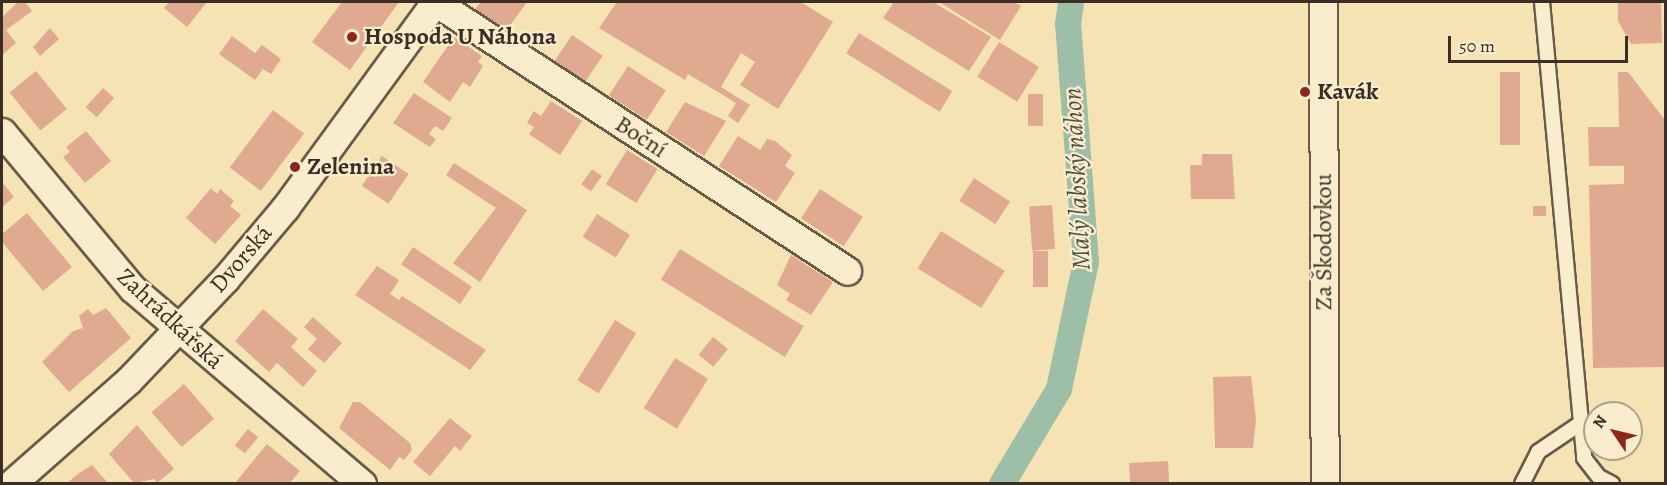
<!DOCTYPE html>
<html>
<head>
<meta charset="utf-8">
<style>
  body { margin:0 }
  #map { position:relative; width:1667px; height:485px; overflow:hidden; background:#f6e3b3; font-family:Alegreya,serif }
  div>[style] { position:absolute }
  .canal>* { height:26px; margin:-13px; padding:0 13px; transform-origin:13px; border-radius:13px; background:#9dbfa8 }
  .building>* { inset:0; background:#dfaa90; transform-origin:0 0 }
  .roads { filter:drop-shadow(2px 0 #695b49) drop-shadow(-2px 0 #695b49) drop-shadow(0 2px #695b49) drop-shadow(0 -2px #695b49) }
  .lane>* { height:14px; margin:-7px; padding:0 7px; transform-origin:7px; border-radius:7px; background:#f9edce }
  .street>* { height:27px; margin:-13.5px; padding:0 13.5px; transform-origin:13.5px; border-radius:13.5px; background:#f9edce }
  .dots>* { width:16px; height:16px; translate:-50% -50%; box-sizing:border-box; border:3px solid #f9edce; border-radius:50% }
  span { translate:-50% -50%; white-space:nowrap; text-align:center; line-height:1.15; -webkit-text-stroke:4.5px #f9edce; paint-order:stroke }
  .poi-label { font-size:24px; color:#3a2e26; font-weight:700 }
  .left { translate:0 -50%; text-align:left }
  .street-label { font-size:24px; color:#3a2e26 }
  .water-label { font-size:26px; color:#535246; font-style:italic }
  .frame { position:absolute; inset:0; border:3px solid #3a2e26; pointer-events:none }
  .north { position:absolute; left:1583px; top:401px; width:60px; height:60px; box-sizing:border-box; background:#f9edce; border:2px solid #ada18b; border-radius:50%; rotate:305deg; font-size:16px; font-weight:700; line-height:24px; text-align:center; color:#3a2e26 }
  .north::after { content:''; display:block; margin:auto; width:21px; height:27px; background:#8f2418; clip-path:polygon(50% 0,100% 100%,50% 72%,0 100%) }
  .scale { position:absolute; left:1448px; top:36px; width:180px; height:27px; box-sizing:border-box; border:3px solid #3a2e26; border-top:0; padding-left:8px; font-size:18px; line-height:21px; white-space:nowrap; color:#3a2e26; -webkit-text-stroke:4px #f9edce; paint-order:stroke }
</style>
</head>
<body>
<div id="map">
  <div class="canal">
    <div style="left:1002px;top:484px;width:111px;rotate:-59deg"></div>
    <div style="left:1059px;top:389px;width:130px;rotate:-78deg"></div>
    <div style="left:1086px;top:262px;width:239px;rotate:-94.3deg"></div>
    <div style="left:1068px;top:24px;width:22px;rotate:-82deg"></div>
  </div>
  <div class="building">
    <div style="clip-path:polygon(18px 2px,25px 2px,32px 11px,6px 30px,16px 43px,2px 55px,2px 17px)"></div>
    <div style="clip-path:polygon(169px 2px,207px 2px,187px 27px,164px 8px)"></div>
    <div style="clip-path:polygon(342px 2px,399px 2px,350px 70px,312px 42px)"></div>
    <div style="clip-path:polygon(481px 2px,527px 2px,507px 30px,475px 9px)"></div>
    <div style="clip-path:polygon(617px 2px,801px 2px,833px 22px,778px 109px,740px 85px,755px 62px,741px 53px,721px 87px,750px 105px,738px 123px,728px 116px,736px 103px,688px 74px,685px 80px,599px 28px)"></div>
    <div style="clip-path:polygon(894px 2px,933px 2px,991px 37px,969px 71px,883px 18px)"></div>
    <div style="clip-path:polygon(939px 2px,1014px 2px,1021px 6px,1000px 40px)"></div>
    <div style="clip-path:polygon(1618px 2px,1661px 2px,1662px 43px,1631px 44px,1618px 21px)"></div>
    <div style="clip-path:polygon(50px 28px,59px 39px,40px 56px,33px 47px)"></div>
    <div style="left:859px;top:33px;width:110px;height:24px;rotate:32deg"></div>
    <div style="left:572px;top:35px;width:37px;height:31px;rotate:34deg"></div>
    <div style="clip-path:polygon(232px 36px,255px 53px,262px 45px,281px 59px,271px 74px,263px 69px,255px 80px,219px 54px)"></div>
    <div style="clip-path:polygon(454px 37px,482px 56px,478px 62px,483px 66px,470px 87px,463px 82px,450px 102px,423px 82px)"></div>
    <div style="left:999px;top:42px;width:47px;height:41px;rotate:32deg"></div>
    <div style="left:628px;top:66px;width:45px;height:35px;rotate:33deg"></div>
    <div style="left:36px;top:71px;width:49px;height:34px;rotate:51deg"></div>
    <div style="left:1500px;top:72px;width:20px;height:73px"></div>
    <div style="clip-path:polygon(1618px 72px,1628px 72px,1665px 120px,1665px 367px,1593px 368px,1589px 185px,1624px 184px,1624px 166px,1589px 166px,1588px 127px,1619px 127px)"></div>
    <div style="left:103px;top:88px;width:15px;height:26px;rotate:42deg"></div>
    <div style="clip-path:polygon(414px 93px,452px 118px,443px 131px,435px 126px,429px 134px,436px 139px,430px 147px,393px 123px)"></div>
    <div style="left:1028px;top:94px;width:15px;height:32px"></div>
    <div style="clip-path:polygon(551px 101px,582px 121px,560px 155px,529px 134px,534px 127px,527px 123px,534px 111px,541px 116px)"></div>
    <div style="clip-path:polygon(685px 102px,726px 121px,704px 156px,666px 132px)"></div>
    <div style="left:273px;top:110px;width:39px;height:72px;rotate:37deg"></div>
    <div style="clip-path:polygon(86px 131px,111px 161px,85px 183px,63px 157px,70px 152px,66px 147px)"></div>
    <div style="clip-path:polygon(738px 136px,760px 150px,767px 139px,775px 141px,792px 155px,785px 166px,795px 173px,776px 202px,719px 166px)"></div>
    <div style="left:627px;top:150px;width:36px;height:40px;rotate:32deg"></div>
    <div style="clip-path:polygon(1202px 154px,1232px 154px,1235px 199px,1191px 199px,1190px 165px,1202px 165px)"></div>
    <div style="left:382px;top:156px;width:32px;height:36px;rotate:34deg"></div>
    <div style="clip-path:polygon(454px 163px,527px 210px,480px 282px,453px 263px,496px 208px,446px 175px)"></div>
    <div style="left:592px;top:169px;width:12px;height:19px;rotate:35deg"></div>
    <div style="left:974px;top:178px;width:43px;height:27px;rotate:33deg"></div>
    <div style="clip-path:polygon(2px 182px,14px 197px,2px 207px)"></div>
    <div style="clip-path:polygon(211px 188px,217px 194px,220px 189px,234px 201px,230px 206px,241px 215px,215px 244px,186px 218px)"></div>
    <div style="left:820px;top:189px;width:51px;height:35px;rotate:33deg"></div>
    <div style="left:1052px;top:205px;width:44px;height:23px;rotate:86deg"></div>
    <div style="left:1533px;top:206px;width:13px;height:10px"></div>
    <div style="clip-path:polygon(27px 213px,72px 267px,43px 291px,2px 242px,2px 234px)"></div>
    <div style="left:597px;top:214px;width:39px;height:27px;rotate:32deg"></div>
    <div style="left:941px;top:231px;width:75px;height:44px;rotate:32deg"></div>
    <div style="left:413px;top:247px;width:71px;height:21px;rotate:34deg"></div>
    <div style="left:680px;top:249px;width:146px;height:36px;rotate:32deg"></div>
    <div style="left:1033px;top:251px;width:15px;height:36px"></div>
    <div style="clip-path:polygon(791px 255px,833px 282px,811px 315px,786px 300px,790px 294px,777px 285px)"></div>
    <div style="clip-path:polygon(377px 266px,399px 280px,390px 294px,399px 300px,402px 296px,486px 350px,470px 370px,355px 295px)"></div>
    <div style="clip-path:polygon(106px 308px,131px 338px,69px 392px,42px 362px,73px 331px,83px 328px,79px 316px,88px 309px,93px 315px)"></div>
    <div style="clip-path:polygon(263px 309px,298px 339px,291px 347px,317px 371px,303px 387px,277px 363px,269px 372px,235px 341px)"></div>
    <div style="clip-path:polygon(313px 317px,342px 343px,324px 363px,308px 349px,317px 339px,304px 327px)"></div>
    <div style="left:615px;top:320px;width:25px;height:71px;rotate:32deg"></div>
    <div style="left:713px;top:337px;width:19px;height:23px;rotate:39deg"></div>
    <div style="left:675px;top:358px;width:39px;height:59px;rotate:32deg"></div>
    <div style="clip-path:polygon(1251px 376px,1256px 419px,1253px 448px,1215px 448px,1213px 377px)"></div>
    <div style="left:184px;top:384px;width:46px;height:43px;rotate:49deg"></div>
    <div style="clip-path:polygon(353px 402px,360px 402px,410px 443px,412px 450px,404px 460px,399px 457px,390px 470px,339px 428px)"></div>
    <div style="clip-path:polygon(450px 418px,472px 436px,460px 451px,455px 446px,430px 476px,413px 462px)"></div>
    <div style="clip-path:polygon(137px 425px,174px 469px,157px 483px,154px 479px,134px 483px,109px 454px)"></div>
    <div style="left:248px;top:429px;width:13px;height:21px;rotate:39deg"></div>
    <div style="clip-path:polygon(267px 444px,300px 471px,290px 483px,235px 483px)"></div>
    <div style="left:1168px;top:461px;width:22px;height:39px;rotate:87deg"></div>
    <div style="clip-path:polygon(92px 465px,108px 483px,67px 483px,79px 473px)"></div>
  </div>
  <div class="roads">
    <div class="lane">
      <div style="left:1542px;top:2px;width:458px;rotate:84.7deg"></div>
      <div style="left:1584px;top:458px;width:24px;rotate:52deg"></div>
      <div style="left:1599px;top:477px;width:15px;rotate:28deg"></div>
      <div style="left:1522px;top:484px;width:36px;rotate:-63deg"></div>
      <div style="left:1538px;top:452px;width:52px;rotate:-34deg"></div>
    </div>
    <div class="street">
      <div style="left:435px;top:2px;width:492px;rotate:33.1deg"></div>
      <div style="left:1323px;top:2px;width:482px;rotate:89.8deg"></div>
      <div style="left:2px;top:132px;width:204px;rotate:50.2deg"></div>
      <div style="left:133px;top:289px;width:301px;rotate:40.4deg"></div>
      <div style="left:11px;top:484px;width:156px;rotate:-41.4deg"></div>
      <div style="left:128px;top:381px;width:142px;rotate:-46.4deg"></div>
      <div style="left:226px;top:278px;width:92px;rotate:-49.9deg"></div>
      <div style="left:285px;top:208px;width:255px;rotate:-53.9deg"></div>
    </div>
  </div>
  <div class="dots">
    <div style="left:352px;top:37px;background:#8f2418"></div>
    <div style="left:1305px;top:92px;background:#8f2418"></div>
    <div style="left:295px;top:167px;background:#8f2418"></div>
  </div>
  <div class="poi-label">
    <span class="left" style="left:364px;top:37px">Hospoda U Náhona</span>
    <span class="left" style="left:1317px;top:92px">Kavák</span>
    <span class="left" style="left:307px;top:167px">Zelenina</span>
  </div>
  <div class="street-label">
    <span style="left:641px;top:137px;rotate:33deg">Boční</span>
    <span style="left:1324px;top:242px;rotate:-90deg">Za Škodovkou</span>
    <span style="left:241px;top:259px;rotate:-49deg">Dvorská</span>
    <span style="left:170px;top:319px;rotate:43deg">Zahrádkářská</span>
  </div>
  <div class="water-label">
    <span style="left:1077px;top:179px;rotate:-93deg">Malý labský náhon</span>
  </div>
  <div class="frame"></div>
  <div class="north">N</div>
  <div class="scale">50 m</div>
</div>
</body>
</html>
